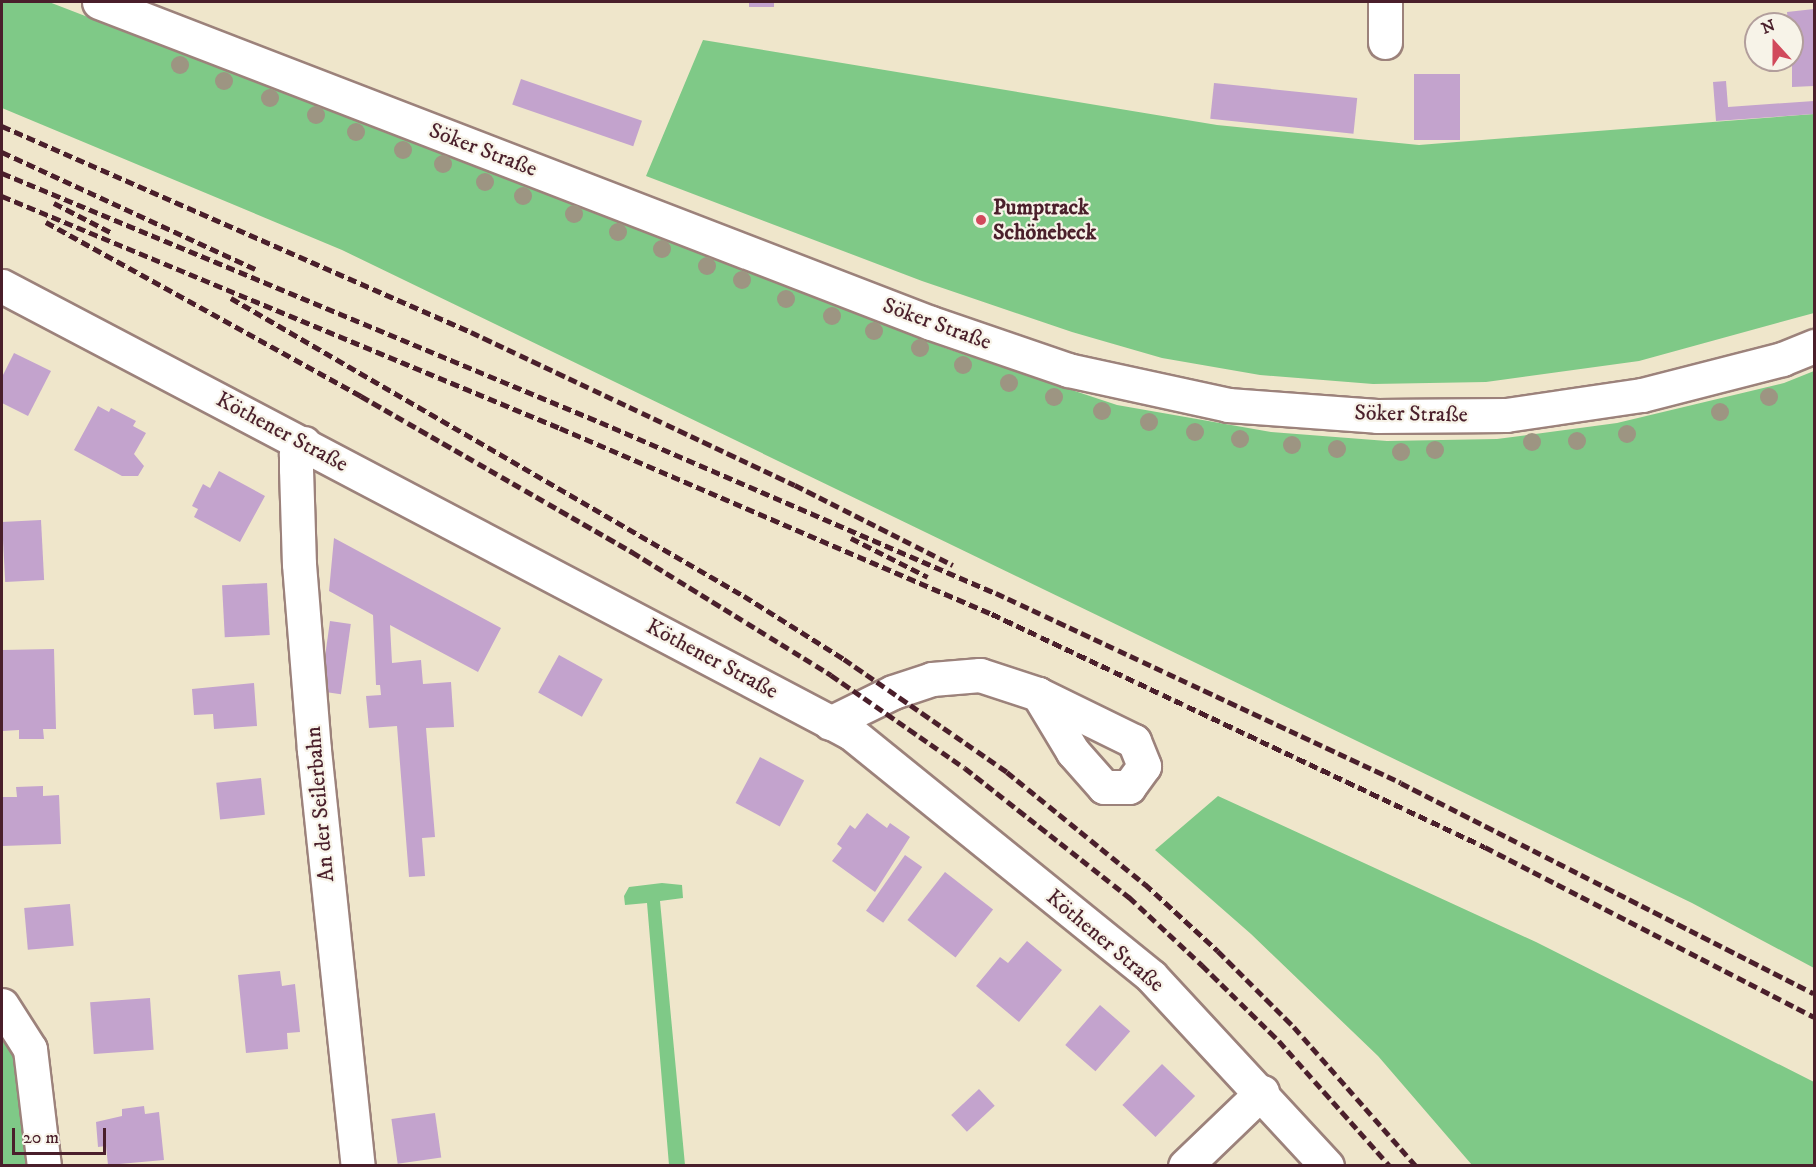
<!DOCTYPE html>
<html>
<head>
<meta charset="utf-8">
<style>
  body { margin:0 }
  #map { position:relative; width:1816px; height:1167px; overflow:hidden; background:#efe6cb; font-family:"IM FELL DW Pica",serif }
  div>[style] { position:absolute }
  .green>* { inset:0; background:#7fc987 }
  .building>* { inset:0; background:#c3a3cd; transform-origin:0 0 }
  .roads { filter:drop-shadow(2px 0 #9c827b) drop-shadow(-2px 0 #9c827b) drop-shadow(0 2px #9c827b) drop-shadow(0 -2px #9c827b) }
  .street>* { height:33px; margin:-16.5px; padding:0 16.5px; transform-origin:16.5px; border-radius:16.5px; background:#fff }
  .secondary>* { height:33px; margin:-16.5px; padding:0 16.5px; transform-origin:16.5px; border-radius:16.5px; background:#fff }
  .rail>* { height:4.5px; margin-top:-2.25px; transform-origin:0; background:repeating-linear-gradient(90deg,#4a1f2b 0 9px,transparent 0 13.5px) }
  .trees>* { width:18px; height:18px; margin:-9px; border-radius:50%; background:#9d9582 }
  .dots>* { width:16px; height:16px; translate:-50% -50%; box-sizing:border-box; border:3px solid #f7f3e8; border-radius:50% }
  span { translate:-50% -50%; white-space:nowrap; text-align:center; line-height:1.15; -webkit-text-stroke:4.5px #f7f3e8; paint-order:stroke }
  .street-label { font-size:22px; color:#4a1f2b }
  .poi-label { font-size:22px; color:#4a1f2b; font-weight:700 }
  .left { translate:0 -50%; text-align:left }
  .frame { position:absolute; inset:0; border:3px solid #4a1f2b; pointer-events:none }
  .north { position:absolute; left:1744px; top:12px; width:60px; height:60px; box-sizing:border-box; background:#f7f3e8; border:2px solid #b29e9c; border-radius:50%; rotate:339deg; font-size:16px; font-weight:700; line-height:24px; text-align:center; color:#4a1f2b }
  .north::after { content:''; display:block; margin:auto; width:21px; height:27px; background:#d1495b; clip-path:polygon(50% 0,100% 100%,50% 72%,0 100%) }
  .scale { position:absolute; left:12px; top:1128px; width:94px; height:27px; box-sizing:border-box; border:3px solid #4a1f2b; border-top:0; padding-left:8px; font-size:18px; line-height:21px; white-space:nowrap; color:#4a1f2b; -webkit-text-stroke:4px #f7f3e8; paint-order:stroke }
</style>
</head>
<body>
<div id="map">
  <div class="green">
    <div style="clip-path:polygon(2px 2px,49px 2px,945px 348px,1117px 405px,1271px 432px,1387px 441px,1497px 439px,1617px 423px,1784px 383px,1814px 371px,1814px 968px,1692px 903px,342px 250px,2px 108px)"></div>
    <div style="clip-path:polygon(703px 40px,1217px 125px,1419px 145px,1814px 114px,1814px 313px,1639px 361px,1486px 382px,1373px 384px,1260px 375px,1162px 358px,1072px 332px,922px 281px,646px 176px)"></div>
    <div style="clip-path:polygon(1218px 796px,1536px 942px,1814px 1082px,1814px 1165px,1472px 1165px,1378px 1056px,1251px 934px,1155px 850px)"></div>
    <div style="clip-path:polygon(662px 883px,682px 885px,683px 898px,660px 901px,685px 1165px,669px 1165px,647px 903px,625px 905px,624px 896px,629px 887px)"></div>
    <div style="clip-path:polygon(2px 1036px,16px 1051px,33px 1165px,2px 1165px)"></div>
  </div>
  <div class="building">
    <div style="left:749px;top:2px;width:25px;height:5px"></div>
    <div style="clip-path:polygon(1814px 9px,1814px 86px,1792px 87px,1792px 24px,1788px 24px,1787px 12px)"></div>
    <div style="left:1414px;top:74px;width:46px;height:66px"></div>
    <div style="left:521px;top:79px;width:128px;height:27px;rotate:19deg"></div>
    <div style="clip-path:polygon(1726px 81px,1728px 107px,1814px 101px,1814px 114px,1716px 121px,1713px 82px)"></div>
    <div style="left:1214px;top:83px;width:144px;height:36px;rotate:6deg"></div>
    <div style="clip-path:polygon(14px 353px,51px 371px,28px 416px,2px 403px,2px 377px)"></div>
    <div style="clip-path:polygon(98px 406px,109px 412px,111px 408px,136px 421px,133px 426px,146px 433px,134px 454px,144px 466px,138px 476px,122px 476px,74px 450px)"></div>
    <div style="clip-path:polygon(219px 471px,265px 496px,240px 542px,194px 517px,198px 509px,192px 506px,203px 484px,210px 488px)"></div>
    <div style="left:41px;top:520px;width:60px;height:39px;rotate:87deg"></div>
    <div style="clip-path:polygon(334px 538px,501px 628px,478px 672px,390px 625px,392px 663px,421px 660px,423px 684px,451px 682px,454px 727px,426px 728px,435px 837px,422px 838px,425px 876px,409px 877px,397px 726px,369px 728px,366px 696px,381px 695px,380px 685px,376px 685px,373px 615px,329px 591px)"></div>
    <div style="left:267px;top:583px;width:52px;height:45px;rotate:87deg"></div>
    <div style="left:330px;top:621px;width:21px;height:71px;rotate:8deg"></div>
    <div style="clip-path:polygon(54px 649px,56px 729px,43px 729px,44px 739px,19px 739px,19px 730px,2px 731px,2px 650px)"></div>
    <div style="left:559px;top:655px;width:50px;height:43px;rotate:29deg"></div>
    <div style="clip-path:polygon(254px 683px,257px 726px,214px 729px,213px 714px,194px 715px,192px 689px)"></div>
    <div style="left:760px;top:757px;width:50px;height:52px;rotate:28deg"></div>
    <div style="left:261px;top:778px;width:37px;height:45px;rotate:84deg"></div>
    <div style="clip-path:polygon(43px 786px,43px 796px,59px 795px,61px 844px,2px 846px,2px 797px,17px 797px,16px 787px)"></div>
    <div style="clip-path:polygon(867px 813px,887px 828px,890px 823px,910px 837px,875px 892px,832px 861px,842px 848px,837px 844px,850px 825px,855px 829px)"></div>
    <div style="left:905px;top:855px;width:21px;height:68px;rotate:35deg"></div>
    <div style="left:945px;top:872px;width:61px;height:61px;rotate:38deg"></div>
    <div style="left:70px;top:904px;width:42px;height:46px;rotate:85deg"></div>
    <div style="clip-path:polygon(1027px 941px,1062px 970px,1019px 1022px,976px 986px,1000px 957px,1008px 963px)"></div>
    <div style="clip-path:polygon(280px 971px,282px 986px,295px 984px,300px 1032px,287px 1033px,288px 1049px,246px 1053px,238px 975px)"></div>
    <div style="left:150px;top:998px;width:52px;height:60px;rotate:86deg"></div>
    <div style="left:1100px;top:1005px;width:40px;height:53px;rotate:41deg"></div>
    <div style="left:1162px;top:1064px;width:46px;height:57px;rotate:44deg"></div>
    <div style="left:979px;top:1089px;width:23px;height:38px;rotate:47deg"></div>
    <div style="clip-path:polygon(144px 1106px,145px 1114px,159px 1112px,164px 1160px,108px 1165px,106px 1146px,98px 1147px,96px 1122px,122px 1116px,122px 1109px)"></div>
    <div style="left:435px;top:1113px;width:45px;height:44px;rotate:82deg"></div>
  </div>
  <div class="roads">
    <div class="street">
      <div style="left:1385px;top:2px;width:40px;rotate:90deg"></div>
      <div style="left:2px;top:286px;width:959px;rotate:27.77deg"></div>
      <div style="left:851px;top:733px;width:386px;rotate:39deg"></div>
      <div style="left:1151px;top:976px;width:259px;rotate:47.2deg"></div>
      <div style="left:304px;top:443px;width:14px;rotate:126deg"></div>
      <div style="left:296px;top:454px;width:15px;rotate:90deg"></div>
      <div style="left:296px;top:469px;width:95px;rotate:88.2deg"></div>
      <div style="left:299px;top:564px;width:187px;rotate:85.4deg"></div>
      <div style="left:314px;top:750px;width:418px;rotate:84deg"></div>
      <div style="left:830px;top:723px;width:70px;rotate:-26.2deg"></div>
      <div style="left:893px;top:692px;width:41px;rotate:-18.4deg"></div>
      <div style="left:932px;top:679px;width:48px;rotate:-4.8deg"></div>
      <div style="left:980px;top:675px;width:61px;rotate:18.1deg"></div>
      <div style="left:1038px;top:694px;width:107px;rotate:26.1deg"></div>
      <div style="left:1134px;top:741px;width:27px;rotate:68deg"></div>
      <div style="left:1144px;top:766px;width:26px;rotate:126deg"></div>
      <div style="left:1129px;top:787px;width:25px;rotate:180deg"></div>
      <div style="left:1104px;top:787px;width:47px;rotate:-131.5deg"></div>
      <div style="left:1073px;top:752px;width:68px;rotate:-121.1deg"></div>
      <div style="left:2px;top:1005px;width:52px;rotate:57.5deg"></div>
      <div style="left:30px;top:1049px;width:118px;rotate:83.2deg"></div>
      <div style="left:1185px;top:1166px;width:107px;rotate:-43.9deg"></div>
    </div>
    <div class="secondary">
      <div style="left:99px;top:2px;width:892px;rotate:21.1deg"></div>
      <div style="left:931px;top:323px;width:145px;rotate:18.9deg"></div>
      <div style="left:1068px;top:370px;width:164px;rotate:12.3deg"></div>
      <div style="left:1228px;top:405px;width:149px;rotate:4.2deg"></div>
      <div style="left:1377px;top:416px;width:129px;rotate:-0.4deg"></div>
      <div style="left:1506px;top:415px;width:137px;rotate:-8.4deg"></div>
      <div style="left:1642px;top:395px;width:145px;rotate:-14.4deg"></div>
      <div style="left:1782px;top:359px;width:35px;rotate:-22deg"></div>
    </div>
  </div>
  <div class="rail">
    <div style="left:2px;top:126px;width:512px;rotate:23.71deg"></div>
    <div style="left:471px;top:332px;width:358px;rotate:25.3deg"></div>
    <div style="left:795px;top:485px;width:177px;rotate:26.9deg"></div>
    <div style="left:2px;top:152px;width:279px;rotate:24.8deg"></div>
    <div style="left:2px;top:173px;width:648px;rotate:22.61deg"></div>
    <div style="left:600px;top:422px;width:431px;rotate:23.4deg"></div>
    <div style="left:996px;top:593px;width:447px;rotate:25.1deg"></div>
    <div style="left:1401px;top:783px;width:463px;rotate:27deg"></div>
    <div style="left:2px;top:196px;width:604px;rotate:22.58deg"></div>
    <div style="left:560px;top:428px;width:470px;rotate:23.3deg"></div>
    <div style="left:992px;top:614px;width:545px;rotate:25.3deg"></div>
    <div style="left:1485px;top:847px;width:370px;rotate:27.3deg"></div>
    <div style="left:54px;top:203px;width:65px;rotate:27.3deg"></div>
    <div style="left:46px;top:222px;width:360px;rotate:28.9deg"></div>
    <div style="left:361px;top:396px;width:313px;rotate:29.9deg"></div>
    <div style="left:632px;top:552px;width:234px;rotate:31.7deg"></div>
    <div style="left:831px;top:675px;width:163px;rotate:34.8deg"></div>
    <div style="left:965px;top:768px;width:209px;rotate:38.2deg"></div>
    <div style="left:1129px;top:897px;width:100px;rotate:43deg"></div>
    <div style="left:1202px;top:965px;width:108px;rotate:44.6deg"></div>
    <div style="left:1279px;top:1041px;width:167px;rotate:48.4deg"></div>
    <div style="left:231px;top:298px;width:593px;rotate:30.15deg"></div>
    <div style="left:744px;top:596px;width:118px;rotate:32.2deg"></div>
    <div style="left:844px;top:659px;width:198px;rotate:34.7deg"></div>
    <div style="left:1007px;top:772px;width:178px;rotate:39.1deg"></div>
    <div style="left:1145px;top:884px;width:99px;rotate:42.5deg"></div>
    <div style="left:1218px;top:951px;width:107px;rotate:45deg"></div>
    <div style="left:1294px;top:1027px;width:185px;rotate:48.7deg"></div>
    <div style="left:851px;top:538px;width:86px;rotate:26.9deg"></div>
  </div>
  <div class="trees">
    <div style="left:180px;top:65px"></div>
    <div style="left:224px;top:81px"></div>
    <div style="left:270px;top:98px"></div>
    <div style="left:316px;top:115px"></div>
    <div style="left:356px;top:132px"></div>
    <div style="left:403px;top:150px"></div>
    <div style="left:443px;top:164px"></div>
    <div style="left:485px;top:182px"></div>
    <div style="left:523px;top:196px"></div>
    <div style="left:574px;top:214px"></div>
    <div style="left:618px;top:232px"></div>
    <div style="left:662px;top:249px"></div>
    <div style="left:707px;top:266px"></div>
    <div style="left:742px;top:280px"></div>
    <div style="left:786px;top:299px"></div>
    <div style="left:832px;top:316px"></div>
    <div style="left:874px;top:331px"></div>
    <div style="left:920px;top:348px"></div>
    <div style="left:963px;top:365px"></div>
    <div style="left:1009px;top:383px"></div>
    <div style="left:1054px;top:397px"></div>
    <div style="left:1769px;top:397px"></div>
    <div style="left:1102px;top:411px"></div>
    <div style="left:1720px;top:412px"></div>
    <div style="left:1149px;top:422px"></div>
    <div style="left:1195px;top:432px"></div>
    <div style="left:1627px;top:434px"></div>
    <div style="left:1240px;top:439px"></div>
    <div style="left:1577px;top:441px"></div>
    <div style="left:1532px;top:442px"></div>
    <div style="left:1292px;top:445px"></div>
    <div style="left:1337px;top:449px"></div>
    <div style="left:1435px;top:450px"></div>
    <div style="left:1401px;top:452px"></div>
  </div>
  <div class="dots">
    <div style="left:981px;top:220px;background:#d1495b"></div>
  </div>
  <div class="street-label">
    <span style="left:483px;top:150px;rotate:21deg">Söker Straße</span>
    <span style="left:937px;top:324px;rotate:20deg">Söker Straße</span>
    <span style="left:1411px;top:414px;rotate:1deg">Söker Straße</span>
    <span style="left:282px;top:432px;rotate:28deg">Köthener Straße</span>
    <span style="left:712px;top:659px;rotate:28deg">Köthener Straße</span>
    <span style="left:320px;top:804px;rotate:-95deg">An der Seilerbahn</span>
    <span style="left:1105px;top:941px;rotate:40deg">Köthener Straße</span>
  </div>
  <div class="poi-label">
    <span class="left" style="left:993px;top:220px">Pumptrack<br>Schönebeck</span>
  </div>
  <div class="frame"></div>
  <div class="north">N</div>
  <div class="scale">20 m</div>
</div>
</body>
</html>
